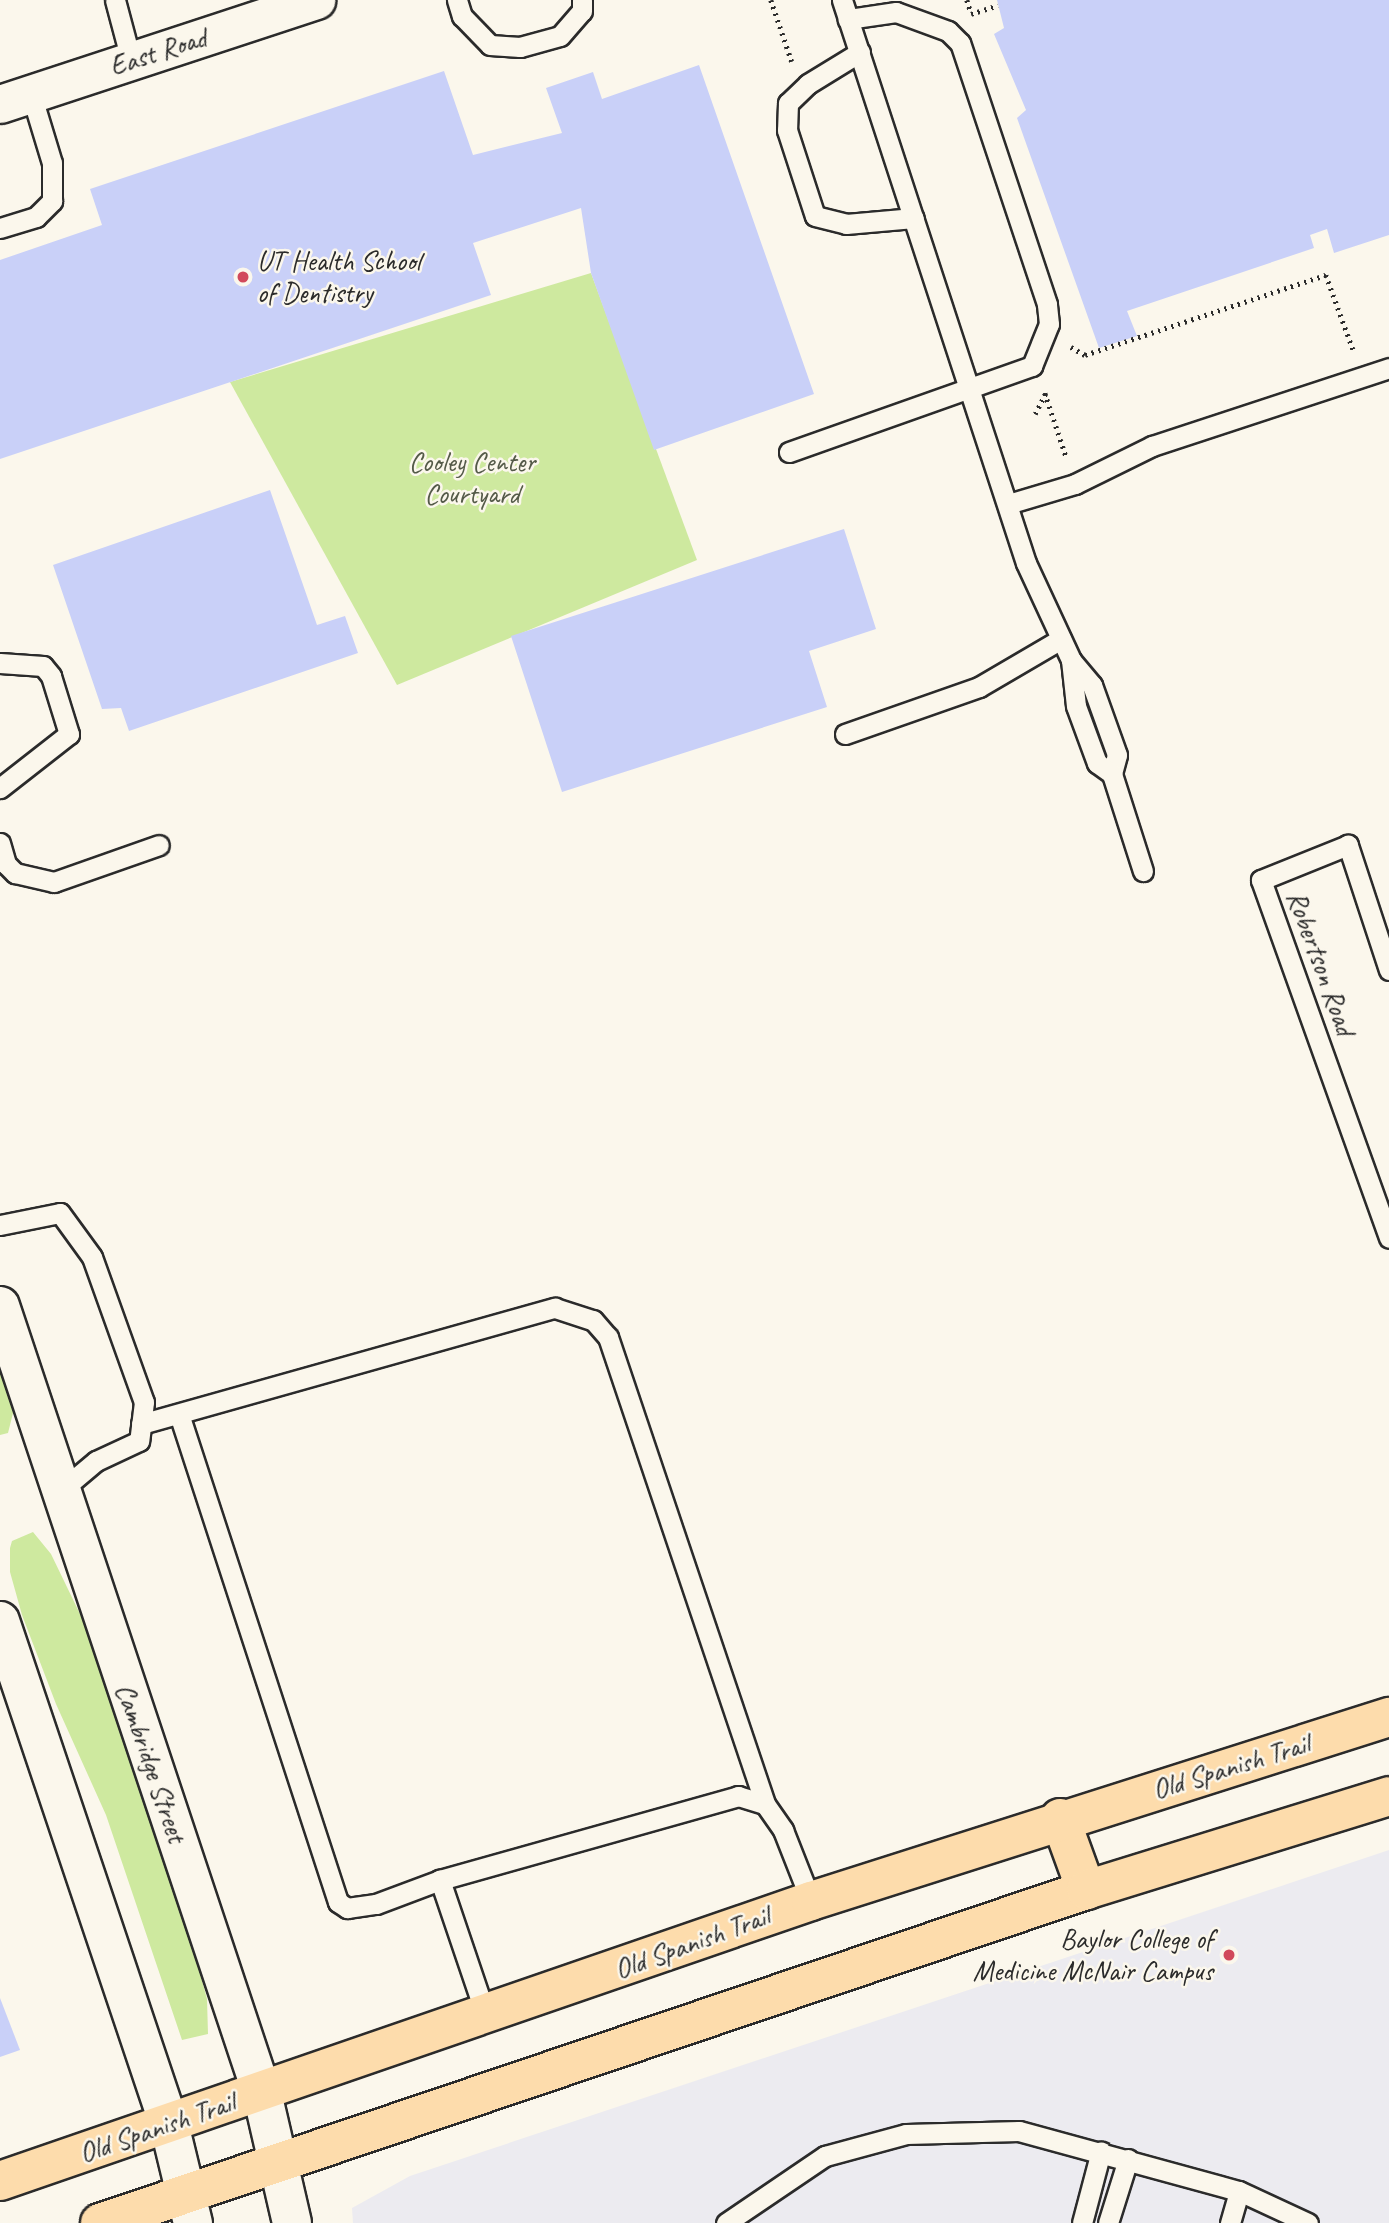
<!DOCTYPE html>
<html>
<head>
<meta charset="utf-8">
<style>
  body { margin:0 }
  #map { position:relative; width:1389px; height:2223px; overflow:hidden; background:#fbf7ec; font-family:Caveat,sans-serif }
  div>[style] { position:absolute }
  .built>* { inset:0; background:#ecebf0 }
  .green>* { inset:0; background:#cee99f }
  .building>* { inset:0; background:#c9d0f8 }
  .path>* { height:4.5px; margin-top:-2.25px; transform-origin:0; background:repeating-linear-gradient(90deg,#2b2b2b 0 2px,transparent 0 7px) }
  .roads { filter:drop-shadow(2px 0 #2b2b2b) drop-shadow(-2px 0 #2b2b2b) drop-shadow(0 2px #2b2b2b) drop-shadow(0 -2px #2b2b2b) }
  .lane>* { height:19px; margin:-9.5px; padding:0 9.5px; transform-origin:9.5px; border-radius:9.5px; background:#fbf7ec }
  .street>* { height:37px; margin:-18.5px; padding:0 18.5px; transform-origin:18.5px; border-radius:18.5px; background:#fbf7ec }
  .secondary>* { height:38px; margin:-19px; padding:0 19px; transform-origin:19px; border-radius:19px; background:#fbf7ec }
  .primary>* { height:38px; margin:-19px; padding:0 19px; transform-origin:19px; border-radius:19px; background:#fddcac }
  .dots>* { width:19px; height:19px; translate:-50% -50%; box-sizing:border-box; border:4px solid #fbf7ec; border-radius:50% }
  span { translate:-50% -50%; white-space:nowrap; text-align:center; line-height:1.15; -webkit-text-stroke:5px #fbf7ec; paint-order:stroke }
  .street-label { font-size:28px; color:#2b2b2b }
  .poi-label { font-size:28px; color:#2b2b2b }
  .left { translate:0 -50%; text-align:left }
  .right { translate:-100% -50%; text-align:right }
  .park-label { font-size:28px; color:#545a48 }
</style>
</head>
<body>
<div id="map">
  <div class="built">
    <div style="clip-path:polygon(1389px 1850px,1389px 2223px,353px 2223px,352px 2208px,410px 2176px)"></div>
  </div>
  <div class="green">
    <div style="clip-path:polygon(591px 273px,697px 560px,397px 685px,230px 382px)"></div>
    <div style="clip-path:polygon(0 1339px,14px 1409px,8px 1433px,0 1435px)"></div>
    <div style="clip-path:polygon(33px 1532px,51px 1554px,95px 1645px,197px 1962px,207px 1999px,208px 2034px,182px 2040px,106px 1815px,56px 1704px,22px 1615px,10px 1572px,10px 1548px,12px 1541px)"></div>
  </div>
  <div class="building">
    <div style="clip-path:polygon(997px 0,1389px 0,1389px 235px,1334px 253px,1327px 229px,1310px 235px,1314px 248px,1127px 311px,1137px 336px,1099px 348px,1017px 118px,1026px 110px,994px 34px,1004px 28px)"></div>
    <div style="clip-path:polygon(699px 65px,814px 394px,654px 450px,591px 273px,581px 208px,473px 243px,491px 295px,0 459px,0 260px,102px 225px,90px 189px,444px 71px,473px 155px,562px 133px,546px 88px,593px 72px,602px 99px)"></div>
    <div style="clip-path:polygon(270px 490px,317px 625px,345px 616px,358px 653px,129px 731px,121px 708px,102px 709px,53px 565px)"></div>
    <div style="clip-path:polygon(844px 529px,876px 629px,809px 651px,827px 707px,562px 792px,511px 636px)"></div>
    <div style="clip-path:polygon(0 1998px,20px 2050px,0 2057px)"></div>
  </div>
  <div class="path">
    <div style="left:771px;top:0;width:65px;rotate:71.3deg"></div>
    <div style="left:967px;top:0;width:13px;rotate:72deg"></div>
    <div style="left:971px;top:14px;width:28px;rotate:-18deg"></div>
    <div style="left:1071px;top:347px;width:16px;rotate:30deg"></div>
    <div style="left:1085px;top:355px;width:254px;rotate:-18.4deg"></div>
    <div style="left:1326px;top:275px;width:82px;rotate:70deg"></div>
    <div style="left:1045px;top:393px;width:66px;rotate:71.6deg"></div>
    <div style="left:1035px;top:414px;width:25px;rotate:-63deg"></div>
  </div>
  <div class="roads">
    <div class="lane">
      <div style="left:115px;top:0;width:62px;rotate:75.1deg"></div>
      <div style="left:457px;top:0;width:17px;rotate:73deg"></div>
      <div style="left:462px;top:16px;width:40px;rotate:46deg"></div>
      <div style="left:490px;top:45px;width:30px;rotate:4deg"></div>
      <div style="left:520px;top:47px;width:41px;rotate:-15.4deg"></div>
      <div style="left:560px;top:36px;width:33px;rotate:-49deg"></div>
      <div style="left:582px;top:11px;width:11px;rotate:-90deg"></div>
      <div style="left:842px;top:0;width:592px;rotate:71.9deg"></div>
      <div style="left:1026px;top:563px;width:107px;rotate:65.1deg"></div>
      <div style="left:1071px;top:660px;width:33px;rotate:50deg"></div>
      <div style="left:1092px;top:685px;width:74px;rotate:70.3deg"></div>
      <div style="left:1117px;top:755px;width:20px;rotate:105deg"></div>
      <div style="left:1112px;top:774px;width:102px;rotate:72.3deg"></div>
      <div style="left:860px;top:52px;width:61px;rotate:148.4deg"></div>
      <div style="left:808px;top:84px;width:28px;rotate:136deg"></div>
      <div style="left:788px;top:103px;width:27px;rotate:92deg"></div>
      <div style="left:787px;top:130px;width:90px;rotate:72deg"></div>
      <div style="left:815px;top:216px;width:32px;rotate:14deg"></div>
      <div style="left:846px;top:224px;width:68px;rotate:-5deg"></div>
      <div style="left:0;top:228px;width:38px;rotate:-17deg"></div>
      <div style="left:36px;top:217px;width:23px;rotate:-45deg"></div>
      <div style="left:52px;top:201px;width:38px;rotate:-90deg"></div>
      <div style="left:52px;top:163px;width:72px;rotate:-106.9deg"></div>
      <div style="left:789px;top:452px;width:258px;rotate:-19.5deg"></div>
      <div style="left:1032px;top:366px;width:45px;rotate:-68deg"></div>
      <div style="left:1049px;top:324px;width:20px;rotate:-96deg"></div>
      <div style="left:1047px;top:304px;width:275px;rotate:-108.4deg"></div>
      <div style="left:960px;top:43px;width:17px;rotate:-135deg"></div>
      <div style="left:948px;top:31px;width:55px;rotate:-159.9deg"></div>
      <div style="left:896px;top:12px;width:49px;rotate:171.7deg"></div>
      <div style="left:1008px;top:504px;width:70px;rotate:-16.6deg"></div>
      <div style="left:1075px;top:484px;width:86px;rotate:-26.3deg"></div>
      <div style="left:1152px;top:446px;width:250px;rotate:-18.2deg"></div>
      <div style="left:1071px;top:660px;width:46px;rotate:83.8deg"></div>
      <div style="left:1076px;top:706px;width:61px;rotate:69.8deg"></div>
      <div style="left:1097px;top:763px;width:19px;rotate:36deg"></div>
      <div style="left:0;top:663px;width:43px;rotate:4deg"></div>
      <div style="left:43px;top:666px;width:13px;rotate:51deg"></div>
      <div style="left:51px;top:676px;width:61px;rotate:72.8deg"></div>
      <div style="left:69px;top:734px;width:88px;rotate:142deg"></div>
      <div style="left:845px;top:734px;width:142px;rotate:-19.3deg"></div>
      <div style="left:979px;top:687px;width:95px;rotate:-30.3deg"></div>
      <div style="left:0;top:843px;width:22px;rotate:74deg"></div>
      <div style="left:6px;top:864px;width:13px;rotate:45deg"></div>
      <div style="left:15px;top:873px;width:40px;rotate:13deg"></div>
      <div style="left:54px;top:882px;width:111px;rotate:-19.4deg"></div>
      <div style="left:1389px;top:970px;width:132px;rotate:-108.2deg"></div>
      <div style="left:1348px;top:845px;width:94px;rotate:158.1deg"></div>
      <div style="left:1261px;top:880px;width:380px;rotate:70.3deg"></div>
      <div style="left:0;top:1225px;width:61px;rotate:-11.3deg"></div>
      <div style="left:60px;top:1213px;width:54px;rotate:54deg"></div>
      <div style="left:92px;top:1257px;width:154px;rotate:70.3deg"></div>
      <div style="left:144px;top:1402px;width:39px;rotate:97deg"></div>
      <div style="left:139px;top:1441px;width:47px;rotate:155.1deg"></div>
      <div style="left:96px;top:1461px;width:48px;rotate:140deg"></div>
      <div style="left:179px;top:1414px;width:513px;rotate:71.95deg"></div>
      <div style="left:338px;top:1902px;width:11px;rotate:34deg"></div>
      <div style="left:347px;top:1908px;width:29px;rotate:-8deg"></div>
      <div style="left:376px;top:1904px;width:68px;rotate:-20.6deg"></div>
      <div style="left:141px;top:1424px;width:430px;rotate:-15.7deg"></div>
      <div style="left:555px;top:1308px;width:40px;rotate:18deg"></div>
      <div style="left:593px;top:1320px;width:23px;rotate:49deg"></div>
      <div style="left:608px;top:1337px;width:493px;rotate:71.4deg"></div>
      <div style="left:486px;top:2016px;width:144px;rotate:-108.7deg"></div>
      <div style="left:440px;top:1880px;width:310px;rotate:-15.7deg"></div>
      <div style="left:738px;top:1796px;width:28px;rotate:17deg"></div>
      <div style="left:765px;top:1804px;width:32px;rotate:55deg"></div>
      <div style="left:783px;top:1830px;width:76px;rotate:68.5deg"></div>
      <div style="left:726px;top:2223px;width:120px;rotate:-34.1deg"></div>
      <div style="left:825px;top:2156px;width:84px;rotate:-15.2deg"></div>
      <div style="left:906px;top:2134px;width:113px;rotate:-1.5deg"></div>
      <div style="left:1019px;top:2131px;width:228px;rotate:15.3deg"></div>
      <div style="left:1239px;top:2191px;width:76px;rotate:24.9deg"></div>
      <div style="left:1082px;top:2223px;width:74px;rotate:-75.2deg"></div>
      <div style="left:1108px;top:2223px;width:67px;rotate:-72.6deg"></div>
      <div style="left:1230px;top:2223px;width:33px;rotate:-74deg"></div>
    </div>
    <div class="street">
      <div style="left:0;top:104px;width:333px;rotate:-18.2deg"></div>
    </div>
    <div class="secondary">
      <div style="left:0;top:1306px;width:829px;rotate:71.59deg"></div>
      <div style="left:262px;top:2093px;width:133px;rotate:77deg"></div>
      <div style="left:0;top:1621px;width:531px;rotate:71.43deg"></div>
      <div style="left:169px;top:2124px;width:102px;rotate:76.4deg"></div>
    </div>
    <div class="primary">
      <div style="left:1060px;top:1818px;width:77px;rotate:70.1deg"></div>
      <div style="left:0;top:2181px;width:858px;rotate:-19.05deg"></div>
      <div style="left:811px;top:1901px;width:607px;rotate:-17.66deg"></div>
      <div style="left:100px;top:2223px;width:1041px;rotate:-18.66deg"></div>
      <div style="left:1086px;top:1890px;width:317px;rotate:-17.2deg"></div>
    </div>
  </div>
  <div class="dots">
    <div style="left:243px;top:277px;background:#d1495b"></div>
    <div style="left:1229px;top:1955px;background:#d1495b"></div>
  </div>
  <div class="street-label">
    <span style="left:158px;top:52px;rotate:-18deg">East Road</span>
    <span style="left:1321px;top:963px;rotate:70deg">Robertson Road</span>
    <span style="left:151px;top:1763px;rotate:71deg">Cambridge Street</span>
    <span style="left:1231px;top:1767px;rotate:-17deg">Old Spanish Trail</span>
    <span style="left:692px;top:1943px;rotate:-20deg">Old Spanish Trail</span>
    <span style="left:157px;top:2128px;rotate:-19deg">Old Spanish Trail</span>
  </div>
  <div class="poi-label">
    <span class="left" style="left:257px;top:277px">UT Health School<br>of Dentistry</span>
    <span class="right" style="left:1213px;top:1955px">Baylor College of<br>Medicine McNair Campus</span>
  </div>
  <div class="park-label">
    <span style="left:472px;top:478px">Cooley Center<br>Courtyard</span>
  </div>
</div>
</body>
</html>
